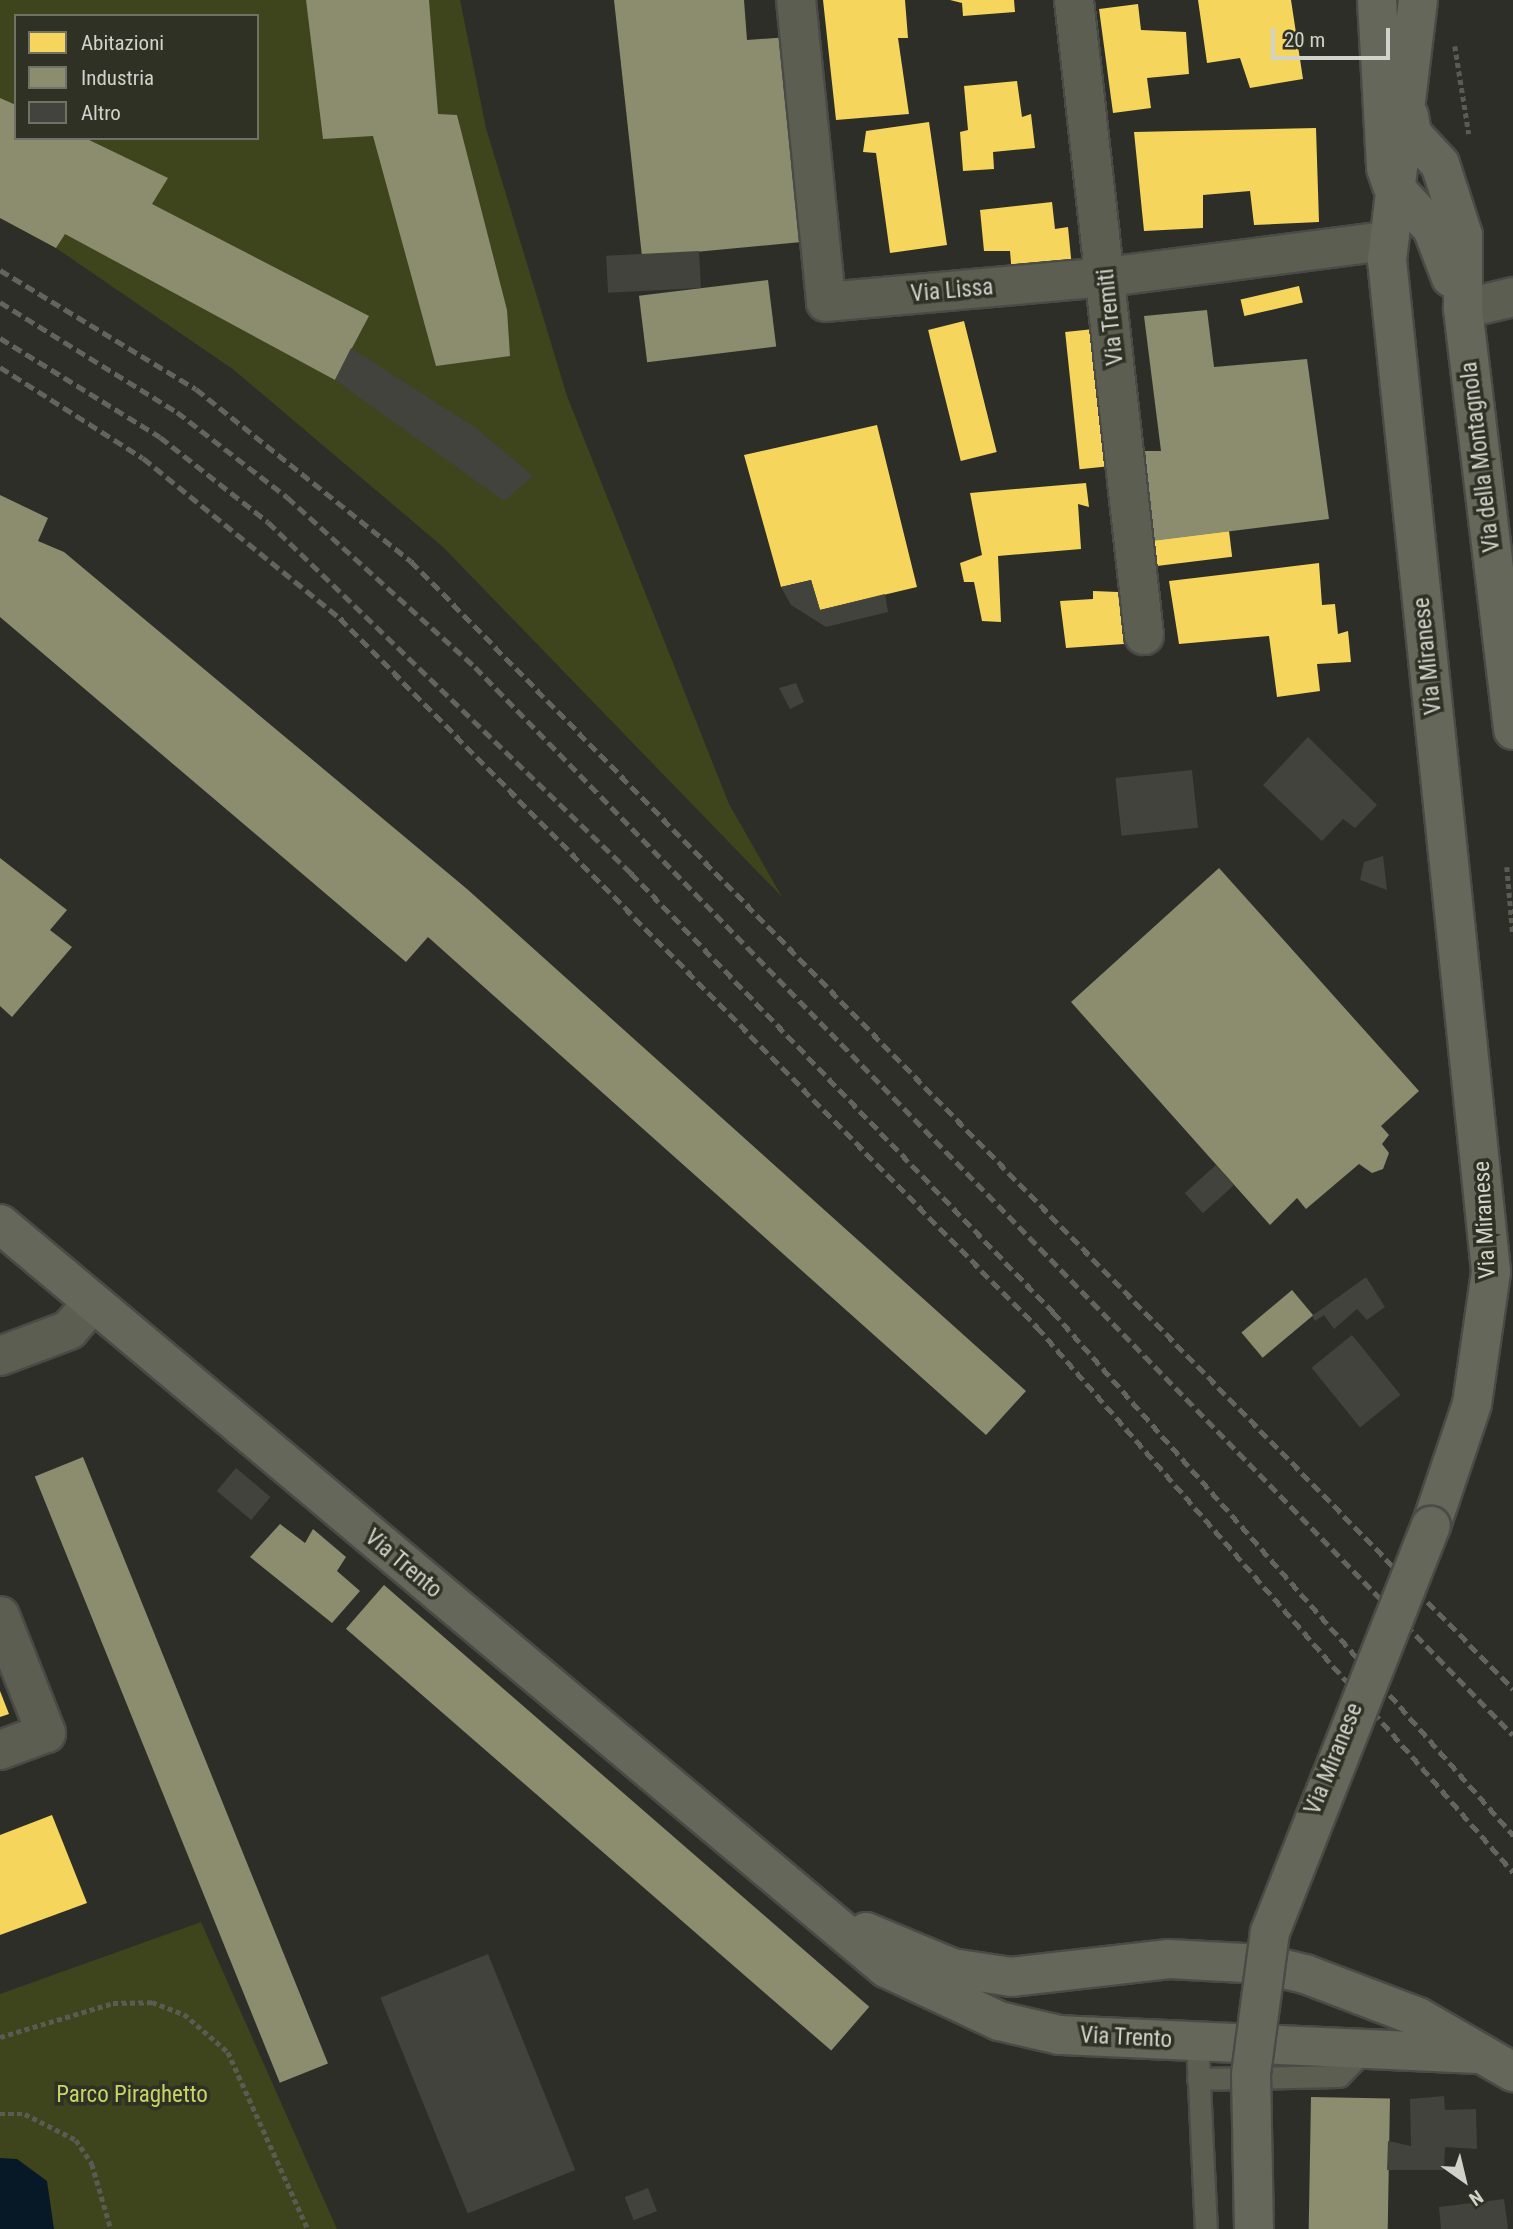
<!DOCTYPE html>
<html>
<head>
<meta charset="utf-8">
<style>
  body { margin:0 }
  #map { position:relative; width:1513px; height:2229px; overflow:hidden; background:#2d2e28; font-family:"Roboto Condensed",sans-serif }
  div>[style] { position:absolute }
  .green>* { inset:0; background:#3e441c }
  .water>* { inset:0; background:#071827 }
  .homes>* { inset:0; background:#f6d55c; transform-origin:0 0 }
  .industry>* { inset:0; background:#8c8c6e; transform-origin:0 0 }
  .building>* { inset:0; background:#42433c; transform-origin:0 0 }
  .path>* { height:4.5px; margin-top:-2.25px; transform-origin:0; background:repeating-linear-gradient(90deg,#5a5c53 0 5px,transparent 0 8.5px) }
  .roads { filter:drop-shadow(2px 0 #4a4b46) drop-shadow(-2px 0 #4a4b46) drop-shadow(0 2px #4a4b46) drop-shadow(0 -2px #4a4b46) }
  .lane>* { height:21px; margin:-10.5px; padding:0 10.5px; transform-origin:10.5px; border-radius:10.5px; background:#5c5e52 }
  .street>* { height:38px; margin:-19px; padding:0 19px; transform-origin:19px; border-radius:19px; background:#5c5e52 }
  .secondary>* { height:38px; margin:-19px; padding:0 19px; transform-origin:19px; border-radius:19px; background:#65675a }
  .rail>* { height:5px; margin-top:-2.5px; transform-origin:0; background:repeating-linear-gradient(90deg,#63655d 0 10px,transparent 0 15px) }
  .bridges { filter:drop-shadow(2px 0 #4a4b46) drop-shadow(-2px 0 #4a4b46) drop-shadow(0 2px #4a4b46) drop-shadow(0 -2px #4a4b46) }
  .secondary-bridge>* { height:38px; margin:-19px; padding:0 19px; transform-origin:19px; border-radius:19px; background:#65675a }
  span { translate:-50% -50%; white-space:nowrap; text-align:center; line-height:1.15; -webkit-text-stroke:7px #2f3125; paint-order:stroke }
  .street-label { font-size:23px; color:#d1d3cb }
  .park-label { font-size:23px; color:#c8d566 }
  .legend { position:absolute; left:14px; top:14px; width:245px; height:126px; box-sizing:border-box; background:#2f3125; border:2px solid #707267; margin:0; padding:9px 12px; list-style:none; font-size:21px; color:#d1d3cb }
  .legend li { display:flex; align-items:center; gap:14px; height:35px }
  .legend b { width:35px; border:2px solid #707267 }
  .north { position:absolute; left:1429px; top:2145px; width:70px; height:70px; -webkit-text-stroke:5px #2f3125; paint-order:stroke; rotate:146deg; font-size:19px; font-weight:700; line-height:28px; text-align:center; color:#d1d3cb }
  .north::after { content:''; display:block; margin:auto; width:24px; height:32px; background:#d1d3cb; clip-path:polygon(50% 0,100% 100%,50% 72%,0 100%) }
  .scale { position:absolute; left:1271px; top:28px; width:119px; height:32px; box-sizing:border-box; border:4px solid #d1d3cb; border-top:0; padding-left:9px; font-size:21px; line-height:24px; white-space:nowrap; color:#d1d3cb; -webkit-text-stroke:5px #2f3125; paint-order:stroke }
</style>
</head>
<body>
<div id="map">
  <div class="green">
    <div style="clip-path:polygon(evenodd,0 0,460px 0,486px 128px,567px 396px,729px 804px,782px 897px,443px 547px,234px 370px,56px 248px,0 218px,0 0,16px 16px,257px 16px,257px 138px,16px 138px,16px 16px)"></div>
    <div style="clip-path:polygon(201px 1922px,337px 2229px,0 2229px,0 1994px)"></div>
  </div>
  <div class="water">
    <div style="clip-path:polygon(0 2158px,17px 2159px,47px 2181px,54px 2229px,0 2229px)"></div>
  </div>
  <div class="homes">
    <div style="clip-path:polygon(823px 0,905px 0,908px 38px,898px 38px,909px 114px,836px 120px)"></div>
    <div style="clip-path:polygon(950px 0,1014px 0,1015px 12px,963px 16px,962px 3px)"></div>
    <div style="clip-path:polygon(1198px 0,1291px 0,1303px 79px,1250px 88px,1240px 58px,1207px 63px)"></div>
    <div style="clip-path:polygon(1138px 4px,1141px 30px,1186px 32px,1189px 74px,1147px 78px,1151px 108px,1113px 113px,1099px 9px)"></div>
    <div style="clip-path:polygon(1017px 81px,1022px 117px,1031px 114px,1035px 148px,993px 152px,994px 169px,963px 171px,960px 132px,968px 130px,964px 86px)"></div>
    <div style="clip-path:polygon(929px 122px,947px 245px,890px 253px,876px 153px,863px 152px,866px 131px)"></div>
    <div style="clip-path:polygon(1316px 128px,1319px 222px,1254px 225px,1250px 191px,1203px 195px,1203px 228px,1144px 231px,1134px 132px)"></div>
    <div style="clip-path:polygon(1052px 202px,1055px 229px,1068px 227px,1072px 268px,1012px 275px,1010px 251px,984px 251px,980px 210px)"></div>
    <div style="left:1299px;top:286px;width:17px;height:60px;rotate:77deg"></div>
    <div style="left:964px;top:321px;width:135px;height:37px;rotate:76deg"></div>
    <div style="left:1094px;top:329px;width:138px;height:29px;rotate:84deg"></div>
    <div style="clip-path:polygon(877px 425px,917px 587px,820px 610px,811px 580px,781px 587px,744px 455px)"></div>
    <div style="clip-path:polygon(1086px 483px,1089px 507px,1078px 504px,1081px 549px,998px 556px,1001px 622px,982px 621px,974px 582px,964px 582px,960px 563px,982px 555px,970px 493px)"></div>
    <div style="left:1229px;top:531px;width:26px;height:78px;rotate:83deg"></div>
    <div style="clip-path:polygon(1319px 563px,1322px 605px,1335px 604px,1338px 634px,1348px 631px,1351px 662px,1317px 664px,1320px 691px,1277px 697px,1269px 636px,1179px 644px,1169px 581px)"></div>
    <div style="clip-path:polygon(1093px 591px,1118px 592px,1124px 644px,1066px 648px,1060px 601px,1093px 599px)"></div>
    <div style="clip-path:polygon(0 1691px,9px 1714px,0 1717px)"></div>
    <div style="clip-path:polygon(52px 1815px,87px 1903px,0 1935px,0 1835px)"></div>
  </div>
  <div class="industry">
    <div style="clip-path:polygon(306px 0,429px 0,438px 114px,457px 115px,507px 310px,510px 356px,436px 366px,373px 136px,323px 139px)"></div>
    <div style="clip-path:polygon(614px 0,744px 0,747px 40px,788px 37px,812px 241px,642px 257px)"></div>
    <div style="clip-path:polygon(0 98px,16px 105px,16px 138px,85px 138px,168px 178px,152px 204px,369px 316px,335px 380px,65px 234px,56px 248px,0 218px)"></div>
    <div style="left:768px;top:280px;width:67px;height:130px;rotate:83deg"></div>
    <div style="clip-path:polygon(1207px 310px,1214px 367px,1307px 359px,1329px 519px,1152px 541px,1145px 451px,1161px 451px,1144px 316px)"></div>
    <div style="clip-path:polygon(0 495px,48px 518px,38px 541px,64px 552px,467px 889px,1026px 1391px,986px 1435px,428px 937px,406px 962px,0 617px)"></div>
    <div style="clip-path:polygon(0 858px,67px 910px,50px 930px,72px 947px,12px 1017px,0 1006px)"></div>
    <div style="clip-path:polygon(1219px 868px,1419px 1091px,1381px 1126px,1389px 1135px,1382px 1144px,1389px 1153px,1383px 1169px,1372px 1173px,1359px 1164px,1306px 1209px,1297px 1198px,1270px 1225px,1071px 1002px)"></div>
    <div style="left:1292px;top:1290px;width:33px;height:66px;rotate:50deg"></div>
    <div style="left:83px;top:1457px;width:654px;height:52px;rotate:68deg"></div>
    <div style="clip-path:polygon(280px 1524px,305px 1543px,313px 1529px,346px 1557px,337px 1571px,360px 1591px,332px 1623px,250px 1557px)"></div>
    <div style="left:384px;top:1585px;width:643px;height:58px;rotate:41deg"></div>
    <div style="left:1311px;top:2097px;width:79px;height:132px;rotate:1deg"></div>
  </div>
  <div class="building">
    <div style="left:699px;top:251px;width:37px;height:93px;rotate:87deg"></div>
    <div style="clip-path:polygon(351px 348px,476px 428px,533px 476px,504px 501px,335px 380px)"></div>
    <div style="clip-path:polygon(811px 580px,820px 610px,885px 594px,888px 612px,826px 627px,791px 605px,781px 587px)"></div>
    <div style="clip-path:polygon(796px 683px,804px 702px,790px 709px,779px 688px)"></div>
    <div style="clip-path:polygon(1308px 737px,1377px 805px,1355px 828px,1343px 819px,1322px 841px,1263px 785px)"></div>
    <div style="left:1192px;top:770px;width:58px;height:77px;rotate:84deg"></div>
    <div style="clip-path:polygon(1383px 856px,1387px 890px,1360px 880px,1364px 862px)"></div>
    <div style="left:1216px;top:1165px;width:27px;height:42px;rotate:48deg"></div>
    <div style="clip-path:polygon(1366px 1277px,1385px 1307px,1367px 1320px,1357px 1309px,1334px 1329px,1324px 1315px,1315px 1321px,1312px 1316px)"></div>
    <div style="left:1352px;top:1335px;width:77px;height:52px;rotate:51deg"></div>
    <div style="left:236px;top:1468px;width:45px;height:30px;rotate:40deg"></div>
    <div style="left:488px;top:1954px;width:233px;height:116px;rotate:68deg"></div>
    <div style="clip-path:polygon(1444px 2096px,1445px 2110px,1476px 2109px,1477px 2149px,1445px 2147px,1444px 2170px,1387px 2170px,1388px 2141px,1411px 2146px,1410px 2099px)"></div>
    <div style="left:648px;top:2188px;width:25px;height:25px;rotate:69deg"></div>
    <div style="clip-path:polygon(1504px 2199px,1508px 2229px,1441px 2229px,1439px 2207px)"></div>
  </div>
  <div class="path">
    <div style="left:1455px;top:46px;width:89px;rotate:81deg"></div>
    <div style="left:1507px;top:867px;width:68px;rotate:85deg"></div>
    <div style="left:0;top:2037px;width:118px;rotate:-16.7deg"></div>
    <div style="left:113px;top:2003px;width:39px;rotate:-1deg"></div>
    <div style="left:152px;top:2002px;width:34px;rotate:21deg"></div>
    <div style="left:184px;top:2014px;width:58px;rotate:40.8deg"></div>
    <div style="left:228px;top:2052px;width:194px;rotate:65.7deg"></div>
    <div style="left:0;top:2114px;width:25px"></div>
    <div style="left:25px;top:2114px;width:57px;rotate:27deg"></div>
    <div style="left:76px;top:2140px;width:29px;rotate:56deg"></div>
    <div style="left:92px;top:2164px;width:68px;rotate:73.7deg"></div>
  </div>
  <div class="roads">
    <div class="lane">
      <div style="left:1197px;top:2041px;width:188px;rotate:87.3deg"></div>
      <div style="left:1198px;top:2079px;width:141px;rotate:-1.2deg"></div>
      <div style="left:1339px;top:2076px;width:39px;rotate:-46deg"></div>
    </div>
    <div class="street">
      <div style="left:796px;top:0;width:303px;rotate:84.3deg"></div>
      <div style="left:826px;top:302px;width:283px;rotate:-5.1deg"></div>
      <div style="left:1108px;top:277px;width:272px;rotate:-7.4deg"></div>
      <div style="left:1074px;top:0;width:639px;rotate:83.71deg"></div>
      <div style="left:1463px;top:309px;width:51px;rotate:-13.5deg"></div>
      <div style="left:0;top:1356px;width:74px;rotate:-20.6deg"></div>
      <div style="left:69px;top:1330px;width:35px;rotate:-49deg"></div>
      <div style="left:0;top:1616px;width:126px;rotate:68.5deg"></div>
      <div style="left:46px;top:1733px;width:49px;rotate:159.7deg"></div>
    </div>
    <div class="secondary">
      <div style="left:1377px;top:0;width:168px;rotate:86.9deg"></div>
      <div style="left:1386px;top:168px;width:18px;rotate:71deg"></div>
      <div style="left:1392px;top:185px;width:59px;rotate:47.1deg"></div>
      <div style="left:1432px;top:228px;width:53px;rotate:69.2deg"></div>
      <div style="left:1418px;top:0;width:262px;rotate:96.8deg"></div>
      <div style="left:1387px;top:260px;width:1017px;rotate:84.13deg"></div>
      <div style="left:1491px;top:1272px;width:133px;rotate:98.2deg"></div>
      <div style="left:1472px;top:1404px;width:129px;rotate:108.6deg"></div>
      <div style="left:1409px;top:116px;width:18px;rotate:81deg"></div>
      <div style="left:1412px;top:134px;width:41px;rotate:47deg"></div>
      <div style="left:1440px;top:164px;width:75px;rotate:72.1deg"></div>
      <div style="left:1463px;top:235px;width:74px;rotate:90deg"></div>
      <div style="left:1463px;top:309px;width:424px;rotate:83.2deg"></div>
      <div style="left:0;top:1224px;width:1157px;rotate:40.02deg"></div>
      <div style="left:886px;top:1968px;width:125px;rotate:25.1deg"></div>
      <div style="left:999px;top:2021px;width:62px;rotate:13.1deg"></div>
      <div style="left:1059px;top:2035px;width:422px;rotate:2.6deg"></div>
      <div style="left:866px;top:1932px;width:93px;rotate:22.7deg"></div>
      <div style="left:952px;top:1968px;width:60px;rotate:8.7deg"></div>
      <div style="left:1011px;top:1977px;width:159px;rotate:-6.5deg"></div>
      <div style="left:1169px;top:1959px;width:94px;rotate:3deg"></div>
      <div style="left:1263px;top:1964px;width:43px;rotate:13.4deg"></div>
      <div style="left:1305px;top:1974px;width:121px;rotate:20.8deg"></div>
      <div style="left:1418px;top:2017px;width:110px;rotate:30.1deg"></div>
    </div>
  </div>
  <div class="rail">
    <div style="left:0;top:270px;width:229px;rotate:31.3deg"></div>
    <div style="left:196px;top:389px;width:275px;rotate:38.7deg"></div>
    <div style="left:411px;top:561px;width:1577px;rotate:45.67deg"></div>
    <div style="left:0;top:302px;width:208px;rotate:31.9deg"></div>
    <div style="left:177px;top:412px;width:139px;rotate:37.7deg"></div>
    <div style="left:287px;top:497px;width:253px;rotate:42.1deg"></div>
    <div style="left:475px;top:667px;width:1489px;rotate:45.82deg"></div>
    <div style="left:0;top:338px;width:188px;rotate:31.7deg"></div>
    <div style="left:160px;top:437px;width:137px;rotate:38.2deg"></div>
    <div style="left:268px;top:522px;width:505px;rotate:44.04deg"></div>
    <div style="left:631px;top:873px;width:609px;rotate:46.13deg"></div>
    <div style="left:1053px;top:1312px;width:697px;rotate:48.67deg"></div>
    <div style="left:0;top:367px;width:169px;rotate:32.5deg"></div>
    <div style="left:143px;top:458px;width:254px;rotate:39.1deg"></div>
    <div style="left:340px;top:618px;width:994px;rotate:45.49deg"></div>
    <div style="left:1037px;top:1327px;width:724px;rotate:48.87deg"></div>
  </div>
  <div class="bridges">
    <div class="secondary-bridge">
      <div style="left:1254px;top:2229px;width:155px;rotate:-91.1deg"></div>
      <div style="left:1251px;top:2074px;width:143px;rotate:-82.4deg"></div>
      <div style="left:1270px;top:1932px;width:437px;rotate:-68.4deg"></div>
    </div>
  </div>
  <div class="street-label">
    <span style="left:952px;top:291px;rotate:-5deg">Via Lissa</span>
    <span style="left:1111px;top:317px;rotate:-96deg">Via Tremiti</span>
    <span style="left:1481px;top:457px;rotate:-97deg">Via della Montagnola</span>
    <span style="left:1428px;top:656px;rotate:-96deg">Via Miranese</span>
    <span style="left:1485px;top:1220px;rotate:-93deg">Via Miranese</span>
    <span style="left:403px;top:1564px;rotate:40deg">Via Trento</span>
    <span style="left:1334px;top:1759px;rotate:-68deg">Via Miranese</span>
    <span style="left:1126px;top:2038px;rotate:3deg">Via Trento</span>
  </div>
  <div class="park-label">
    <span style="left:132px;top:2095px">Parco Piraghetto</span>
  </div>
  <ul class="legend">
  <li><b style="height:19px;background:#f6d55c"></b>Abitazioni</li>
  <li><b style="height:19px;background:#8c8c6e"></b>Industria</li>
  <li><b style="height:19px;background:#42433c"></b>Altro</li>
  </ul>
  <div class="north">N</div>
  <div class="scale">20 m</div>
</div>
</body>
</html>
